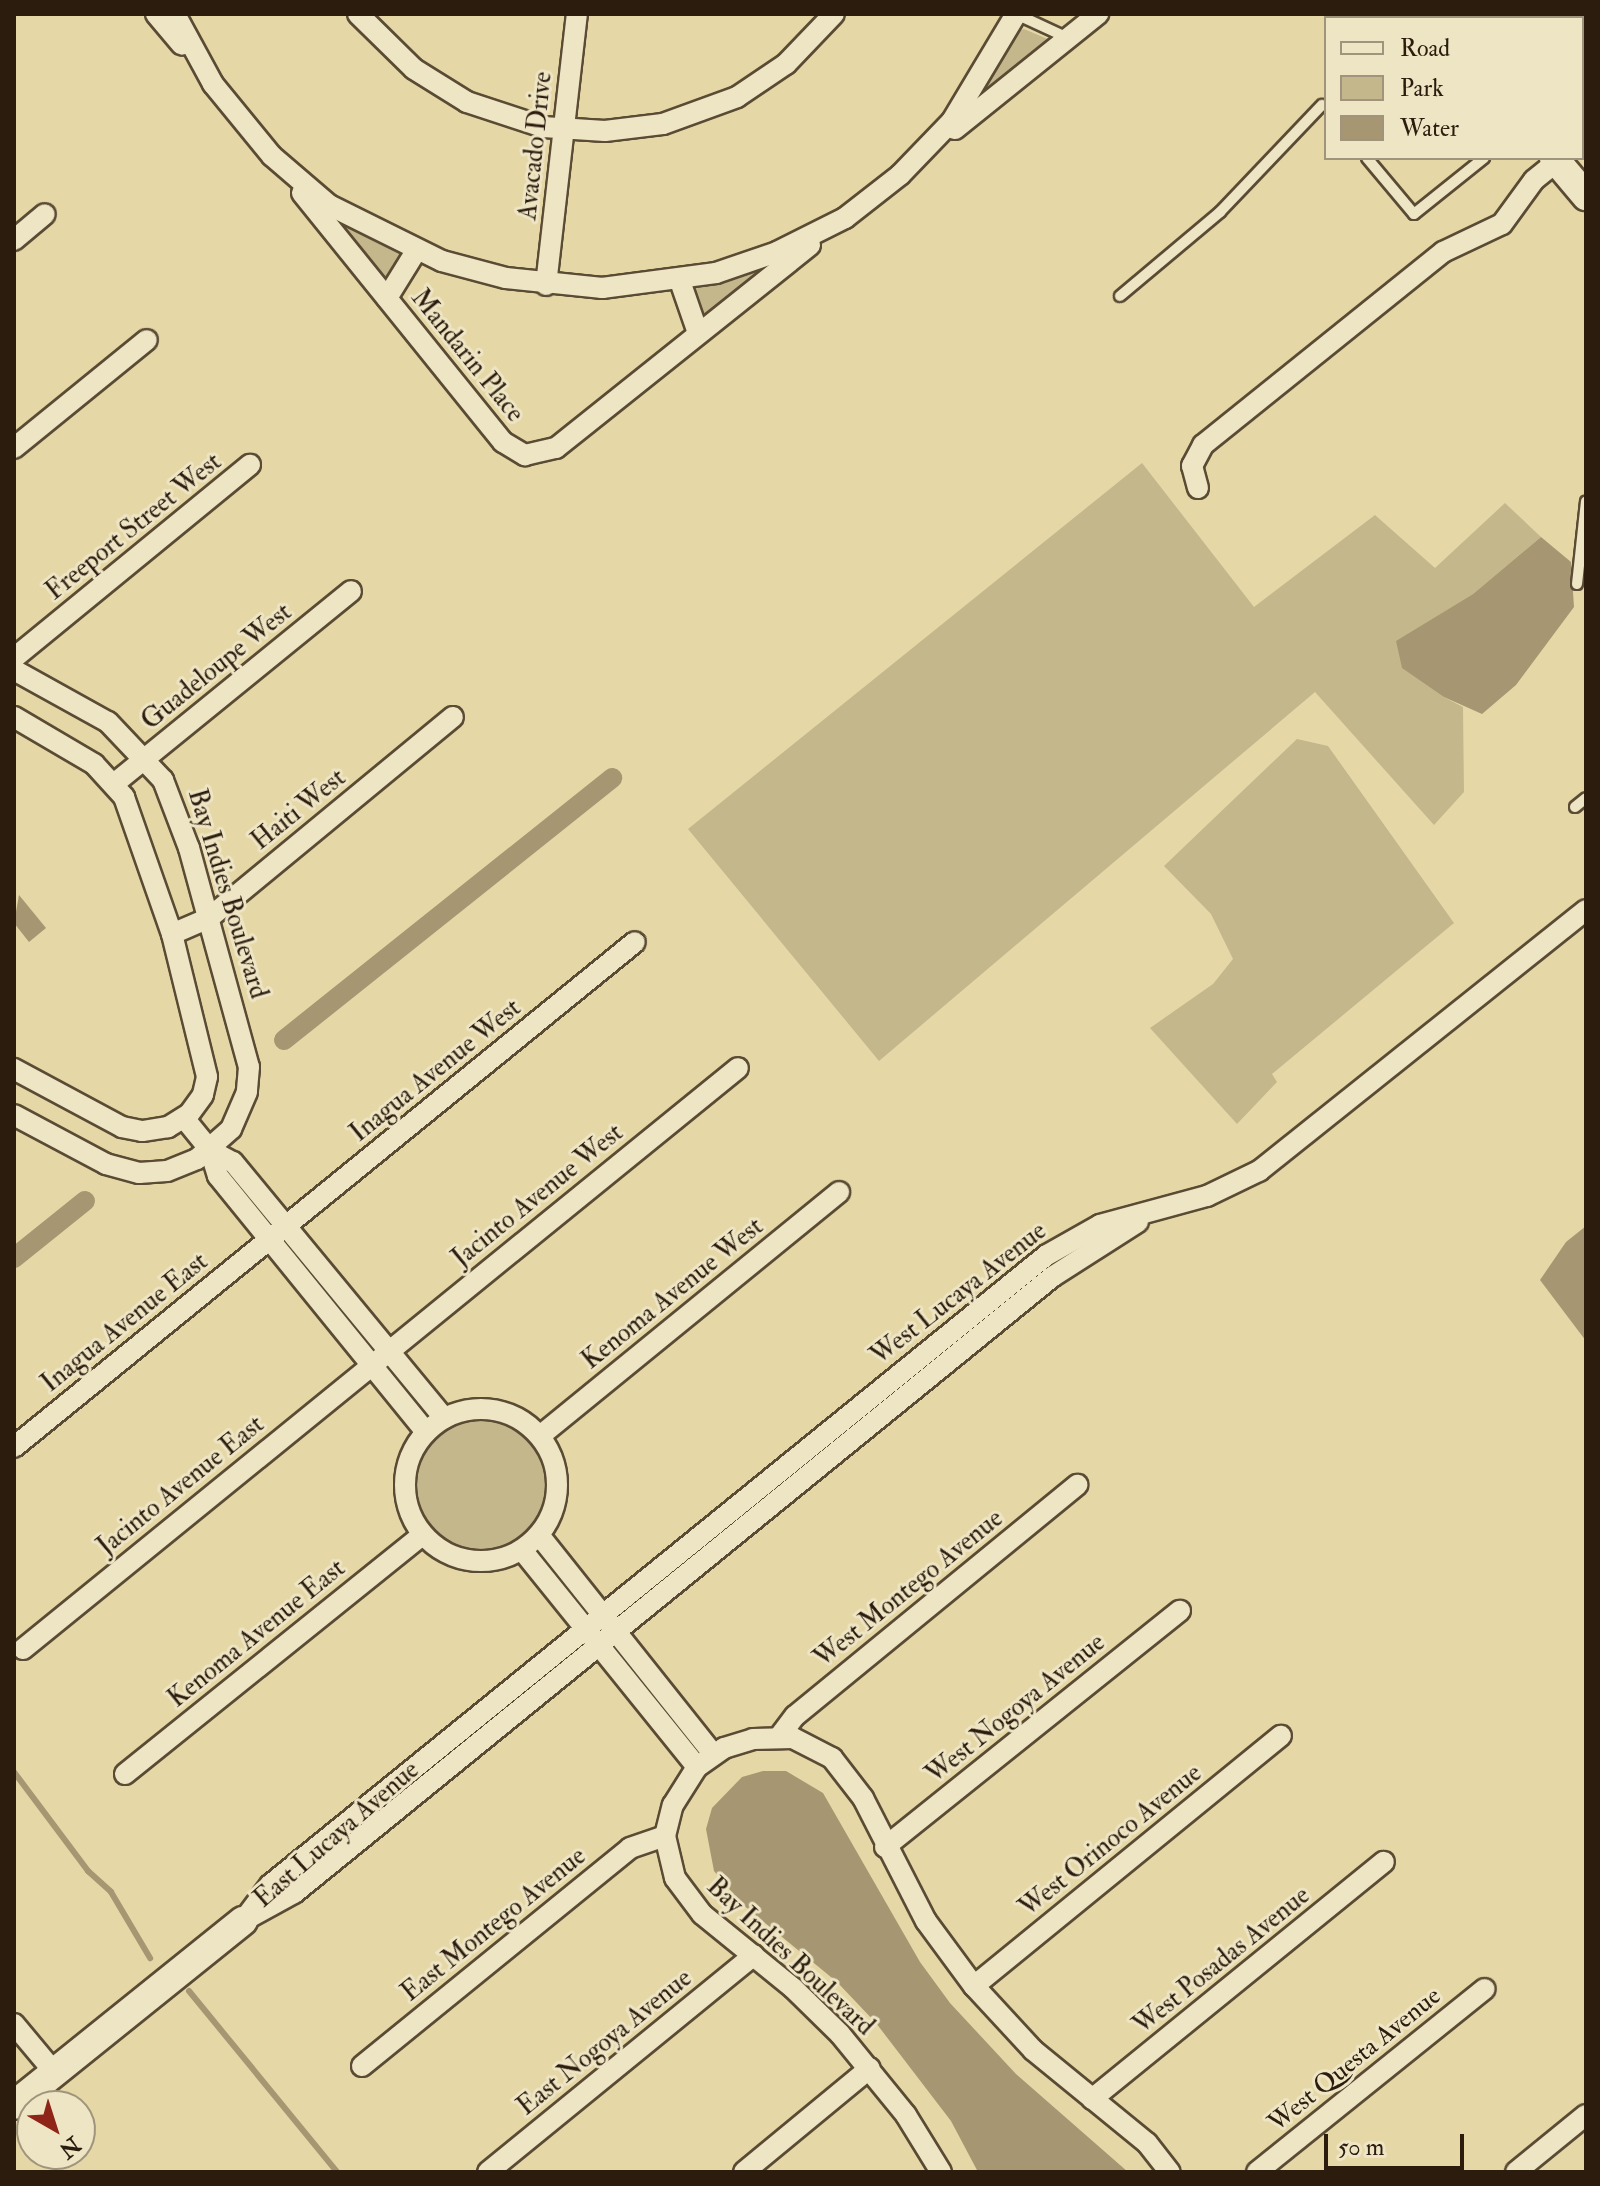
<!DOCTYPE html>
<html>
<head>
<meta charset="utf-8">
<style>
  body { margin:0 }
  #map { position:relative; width:1600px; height:2186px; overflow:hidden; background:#e5d7a6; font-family:"IM FELL Double Pica",serif }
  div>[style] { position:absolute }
  .green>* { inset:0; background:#c5b78c }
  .round { border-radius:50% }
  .water>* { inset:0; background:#a69772 }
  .stream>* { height:6px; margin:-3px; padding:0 3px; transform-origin:3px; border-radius:3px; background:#a69772 }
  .canal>* { height:20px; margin:-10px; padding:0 10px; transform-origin:10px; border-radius:10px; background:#a69772 }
  .roads { filter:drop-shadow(2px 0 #5a4b34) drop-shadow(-2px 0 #5a4b34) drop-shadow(0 2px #5a4b34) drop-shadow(0 -2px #5a4b34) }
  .lane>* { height:10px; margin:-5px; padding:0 5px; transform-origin:5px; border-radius:5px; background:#eee5c5 }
  .street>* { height:20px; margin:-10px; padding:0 10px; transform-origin:10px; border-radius:10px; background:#eee5c5 }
  .street>.ring { margin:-10px; padding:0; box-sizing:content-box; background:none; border:20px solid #eee5c5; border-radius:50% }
  .secondary>* { height:28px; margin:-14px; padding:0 14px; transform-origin:14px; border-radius:14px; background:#eee5c5 }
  span { translate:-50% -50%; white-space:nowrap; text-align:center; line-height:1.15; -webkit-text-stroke:6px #eee5c5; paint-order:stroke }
  .street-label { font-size:26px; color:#2b1c0e }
  .frame { position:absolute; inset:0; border:16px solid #2b1c0e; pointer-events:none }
  .legend { position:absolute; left:1324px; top:16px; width:260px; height:144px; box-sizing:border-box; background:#eee5c5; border:2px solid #a0957c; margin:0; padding:10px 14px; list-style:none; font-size:24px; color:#2b1c0e }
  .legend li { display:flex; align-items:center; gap:16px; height:40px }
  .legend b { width:40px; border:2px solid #a0957c }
  .north { position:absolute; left:16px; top:2090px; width:80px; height:80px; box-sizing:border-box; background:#eee5c5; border:2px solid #a0957c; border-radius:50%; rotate:141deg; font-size:22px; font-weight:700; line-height:32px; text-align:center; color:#2b1c0e }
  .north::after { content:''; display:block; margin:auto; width:28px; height:36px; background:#8f2418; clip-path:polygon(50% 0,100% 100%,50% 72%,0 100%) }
  .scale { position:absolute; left:1324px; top:2134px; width:140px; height:36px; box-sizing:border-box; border:4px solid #2b1c0e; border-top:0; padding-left:10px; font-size:24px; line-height:28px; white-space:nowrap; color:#2b1c0e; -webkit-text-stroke:6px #eee5c5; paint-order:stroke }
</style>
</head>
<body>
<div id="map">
  <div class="green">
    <div style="clip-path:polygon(1024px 29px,1050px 40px,982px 96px,1014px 33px)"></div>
    <div style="clip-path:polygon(334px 217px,400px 254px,386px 282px)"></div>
    <div style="clip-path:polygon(773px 263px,704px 318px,700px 316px,695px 287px)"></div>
    <div style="clip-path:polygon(1142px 463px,1254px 607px,1375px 515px,1435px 568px,1505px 503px,1541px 537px,1473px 594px,1397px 641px,1444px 697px,1463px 707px,1464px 792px,1434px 825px,1315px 692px,879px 1061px,688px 829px)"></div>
    <div style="clip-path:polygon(1297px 739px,1328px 746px,1454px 923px,1272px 1074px,1277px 1082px,1237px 1124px,1150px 1028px,1213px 984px,1233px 959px,1211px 914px,1164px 866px)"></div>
    <div class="round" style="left:417px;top:1419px;width:132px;height:132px"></div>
  </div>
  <div class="water">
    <div style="clip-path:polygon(1541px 537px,1571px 562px,1574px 607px,1516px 685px,1482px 714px,1444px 697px,1402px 668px,1396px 641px,1473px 594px)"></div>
    <div style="clip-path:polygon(19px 895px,46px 928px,29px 942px,14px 923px)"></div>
    <div style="clip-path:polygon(1586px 1226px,1586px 1341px,1540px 1280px,1566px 1242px)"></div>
    <div style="clip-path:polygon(763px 1771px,786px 1771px,823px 1793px,920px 1962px,950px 2003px,1016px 2074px,1128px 2172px,978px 2172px,951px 2121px,876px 2023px,837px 1982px,742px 1904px,714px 1871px,706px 1829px,712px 1808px,742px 1777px)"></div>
  </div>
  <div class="stream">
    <div style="left:14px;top:1772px;width:124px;rotate:53.2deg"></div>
    <div style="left:88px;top:1871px;width:31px;rotate:42deg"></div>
    <div style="left:111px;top:1892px;width:77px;rotate:59.4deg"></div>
    <div style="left:189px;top:1991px;width:234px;rotate:50.7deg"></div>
  </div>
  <div class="canal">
    <div style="left:284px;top:1040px;width:420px;rotate:-38.6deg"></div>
    <div style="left:14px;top:1258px;width:91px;rotate:-38.8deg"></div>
  </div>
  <div class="roads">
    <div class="lane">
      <div style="left:1016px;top:14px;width:57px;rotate:24.8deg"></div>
      <div style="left:1367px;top:158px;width:73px;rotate:50deg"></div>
      <div style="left:1414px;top:214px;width:90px;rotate:-38.7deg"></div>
      <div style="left:1120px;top:296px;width:131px;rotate:-40deg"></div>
      <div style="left:1220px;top:212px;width:148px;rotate:-46.4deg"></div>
      <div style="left:1577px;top:584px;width:83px;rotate:-83.8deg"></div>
      <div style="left:1575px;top:807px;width:14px;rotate:-39deg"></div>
    </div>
    <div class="street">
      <div style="left:156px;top:14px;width:40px;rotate:50deg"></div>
      <div style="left:175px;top:14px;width:80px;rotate:61.5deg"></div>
      <div style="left:213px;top:84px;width:93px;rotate:50.7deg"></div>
      <div style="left:272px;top:156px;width:75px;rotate:40.7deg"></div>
      <div style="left:329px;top:205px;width:126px;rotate:26.4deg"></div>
      <div style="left:442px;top:261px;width:66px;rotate:14.9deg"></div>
      <div style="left:506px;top:278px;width:97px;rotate:5.9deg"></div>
      <div style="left:602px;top:288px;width:115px;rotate:-7.5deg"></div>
      <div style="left:716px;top:273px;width:65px;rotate:-19deg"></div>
      <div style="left:777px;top:252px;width:76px;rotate:-26.6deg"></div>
      <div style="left:845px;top:218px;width:70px;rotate:-38deg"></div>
      <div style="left:900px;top:175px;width:75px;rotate:-46.1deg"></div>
      <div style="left:952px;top:121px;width:125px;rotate:-59.1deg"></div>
      <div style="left:358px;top:14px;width:78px;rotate:44.5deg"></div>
      <div style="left:414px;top:69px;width:62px;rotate:31.9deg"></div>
      <div style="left:467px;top:102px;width:80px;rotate:18.2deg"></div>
      <div style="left:543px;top:127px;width:62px;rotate:3.7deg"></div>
      <div style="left:605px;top:131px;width:58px;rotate:-6.9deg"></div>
      <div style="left:663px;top:124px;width:79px;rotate:-20deg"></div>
      <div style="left:737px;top:97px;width:59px;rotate:-34deg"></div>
      <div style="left:786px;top:64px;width:69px;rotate:-46.2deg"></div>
      <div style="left:955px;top:129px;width:184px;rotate:-38.8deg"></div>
      <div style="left:302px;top:193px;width:320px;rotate:51.1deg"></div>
      <div style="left:503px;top:442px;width:26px;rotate:31deg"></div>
      <div style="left:525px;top:455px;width:32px;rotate:-13deg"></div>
      <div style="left:556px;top:448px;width:325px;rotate:-38.6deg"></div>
      <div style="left:14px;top:240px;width:40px;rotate:-40deg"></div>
      <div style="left:680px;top:281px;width:55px;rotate:70.9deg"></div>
      <div style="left:546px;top:285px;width:273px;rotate:-83.5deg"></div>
      <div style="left:387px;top:298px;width:55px;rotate:-58.3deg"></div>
      <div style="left:14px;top:448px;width:171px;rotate:-39.1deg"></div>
      <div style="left:1198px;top:488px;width:23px;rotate:-105deg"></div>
      <div style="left:1192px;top:466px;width:24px;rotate:-62deg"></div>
      <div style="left:1203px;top:445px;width:308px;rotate:-38.8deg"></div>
      <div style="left:1443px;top:252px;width:65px;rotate:-25.4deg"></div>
      <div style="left:1502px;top:224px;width:54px;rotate:-54deg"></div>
      <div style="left:1534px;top:180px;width:35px;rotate:-39deg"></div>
      <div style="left:14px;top:658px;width:305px;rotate:-39.3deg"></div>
      <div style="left:14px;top:670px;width:107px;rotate:29deg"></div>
      <div style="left:108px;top:722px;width:80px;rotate:46.5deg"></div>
      <div style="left:163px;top:780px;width:73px;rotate:69.1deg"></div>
      <div style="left:189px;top:848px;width:227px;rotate:74.7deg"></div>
      <div style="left:249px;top:1067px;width:25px;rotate:95deg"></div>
      <div style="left:247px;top:1092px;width:40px;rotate:113.4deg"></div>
      <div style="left:231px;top:1129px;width:45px;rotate:138.6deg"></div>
      <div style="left:197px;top:1159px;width:32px;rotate:158deg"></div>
      <div style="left:167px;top:1171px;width:28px;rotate:176deg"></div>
      <div style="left:139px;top:1173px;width:34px;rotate:-165deg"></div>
      <div style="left:106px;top:1164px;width:104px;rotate:-152deg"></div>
      <div style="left:14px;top:717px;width:93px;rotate:30.4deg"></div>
      <div style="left:94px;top:764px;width:45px;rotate:47.7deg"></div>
      <div style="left:124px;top:797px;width:145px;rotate:70.7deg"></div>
      <div style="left:172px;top:934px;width:147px;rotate:76.2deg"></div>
      <div style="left:207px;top:1077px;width:18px;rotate:103deg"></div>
      <div style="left:203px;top:1095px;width:24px;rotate:126deg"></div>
      <div style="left:189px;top:1114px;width:25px;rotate:148deg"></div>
      <div style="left:168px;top:1127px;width:26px;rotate:171deg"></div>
      <div style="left:142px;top:1131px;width:20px;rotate:-169deg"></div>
      <div style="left:122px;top:1127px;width:123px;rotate:-151.8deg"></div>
      <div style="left:115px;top:783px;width:304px;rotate:-39.1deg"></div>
      <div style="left:172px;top:934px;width:40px;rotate:-23.4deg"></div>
      <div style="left:209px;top:918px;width:316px;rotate:-39.5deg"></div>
      <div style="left:184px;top:1118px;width:41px;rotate:50.9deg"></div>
      <div style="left:210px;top:1150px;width:27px;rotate:73deg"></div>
      <div style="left:218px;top:1176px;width:330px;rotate:50.9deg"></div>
      <div style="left:210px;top:1150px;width:26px;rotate:28deg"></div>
      <div style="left:233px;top:1162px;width:332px;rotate:50.5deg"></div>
      <div class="ring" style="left:405px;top:1409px;width:132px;height:132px"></div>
      <div style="left:540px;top:1436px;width:386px;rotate:-39.2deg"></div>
      <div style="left:14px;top:1447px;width:800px;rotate:-39.12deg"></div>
      <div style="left:539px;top:1535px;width:280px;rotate:51.5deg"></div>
      <div style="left:522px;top:1550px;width:279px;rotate:51.1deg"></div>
      <div style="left:23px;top:1649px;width:921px;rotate:-39.1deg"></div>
      <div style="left:779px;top:1737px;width:26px;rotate:-53deg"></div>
      <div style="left:795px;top:1716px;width:365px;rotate:-39.3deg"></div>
      <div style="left:125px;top:1774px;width:381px;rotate:-38.8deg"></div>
      <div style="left:885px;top:1847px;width:378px;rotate:-38.7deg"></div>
      <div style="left:243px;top:1921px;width:45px;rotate:-53.1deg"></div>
      <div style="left:270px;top:1885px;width:1000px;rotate:-39.04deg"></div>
      <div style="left:1047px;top:1255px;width:61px;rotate:-29.5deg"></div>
      <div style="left:1100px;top:1225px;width:111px;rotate:-15.2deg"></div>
      <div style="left:1207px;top:1196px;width:58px;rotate:-25.7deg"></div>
      <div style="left:1259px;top:1171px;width:418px;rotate:-38.6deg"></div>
      <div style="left:243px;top:1921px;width:58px;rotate:-28.8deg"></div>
      <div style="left:294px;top:1893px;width:977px;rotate:-39.1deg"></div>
      <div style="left:1052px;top:1277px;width:102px;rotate:-32.6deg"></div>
      <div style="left:974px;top:1986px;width:396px;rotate:-39.2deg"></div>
      <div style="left:14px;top:2024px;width:64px;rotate:50.1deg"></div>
      <div style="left:362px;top:2066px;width:345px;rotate:-39.1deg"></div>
      <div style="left:630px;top:1848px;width:37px;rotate:-19deg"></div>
      <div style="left:1092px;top:2099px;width:376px;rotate:-39.1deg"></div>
      <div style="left:488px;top:2172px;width:343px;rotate:-39.2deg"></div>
      <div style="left:744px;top:2172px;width:163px;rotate:-39.5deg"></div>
      <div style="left:941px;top:2172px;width:67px;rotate:-121.6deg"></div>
      <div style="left:906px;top:2115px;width:104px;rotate:-129.2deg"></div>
      <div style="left:840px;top:2034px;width:66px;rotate:-135.6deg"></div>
      <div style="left:793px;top:1988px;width:117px;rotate:-140.9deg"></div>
      <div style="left:702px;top:1914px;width:45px;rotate:-126.9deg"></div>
      <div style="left:675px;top:1878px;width:43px;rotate:-103.4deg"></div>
      <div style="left:665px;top:1836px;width:32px;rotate:-76deg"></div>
      <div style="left:673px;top:1805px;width:45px;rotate:-57.7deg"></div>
      <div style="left:697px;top:1767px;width:33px;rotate:-35deg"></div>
      <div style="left:724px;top:1748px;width:30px;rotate:-17deg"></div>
      <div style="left:753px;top:1739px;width:40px;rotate:-1.4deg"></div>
      <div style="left:793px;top:1738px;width:44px;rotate:27.1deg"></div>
      <div style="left:832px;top:1758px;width:51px;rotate:52.2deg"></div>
      <div style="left:863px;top:1798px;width:138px;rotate:62.9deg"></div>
      <div style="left:926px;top:1921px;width:81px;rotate:53.6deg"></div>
      <div style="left:974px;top:1986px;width:87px;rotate:47.3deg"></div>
      <div style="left:1033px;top:2050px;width:147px;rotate:39.2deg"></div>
      <div style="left:1147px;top:2143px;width:37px;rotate:52deg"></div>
      <div style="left:1257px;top:2172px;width:292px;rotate:-38.8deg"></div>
      <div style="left:1516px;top:2172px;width:90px;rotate:-39.2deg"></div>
    </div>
    <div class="secondary">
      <div style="left:1436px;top:14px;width:5px;rotate:53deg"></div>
      <div style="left:1482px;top:14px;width:5px;rotate:53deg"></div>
      <div style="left:1582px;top:136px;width:6px;rotate:51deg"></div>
      <div style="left:1554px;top:158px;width:50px;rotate:49.9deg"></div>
      <div style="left:14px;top:2105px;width:294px;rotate:-38.8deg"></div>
    </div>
  </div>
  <div class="street-label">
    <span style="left:536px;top:146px;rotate:-84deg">Avacado Drive</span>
    <span style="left:467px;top:356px;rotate:51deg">Mandarin Place</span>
    <span style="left:134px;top:527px;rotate:-39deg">Freeport Street West</span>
    <span style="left:217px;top:667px;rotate:-39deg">Guadeloupe West</span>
    <span style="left:299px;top:810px;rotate:-39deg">Haiti West</span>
    <span style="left:227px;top:894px;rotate:73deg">Bay Indies Boulevard</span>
    <span style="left:436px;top:1071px;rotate:-39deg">Inagua Avenue West</span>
    <span style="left:538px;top:1196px;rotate:-39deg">Jacinto Avenue West</span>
    <span style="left:673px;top:1294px;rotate:-39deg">Kenoma Avenue West</span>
    <span style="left:959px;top:1294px;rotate:-38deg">West Lucaya Avenue</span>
    <span style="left:125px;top:1323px;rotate:-39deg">Inagua Avenue East</span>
    <span style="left:181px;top:1486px;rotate:-39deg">Jacinto Avenue East</span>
    <span style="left:909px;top:1589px;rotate:-39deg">West Montego Avenue</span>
    <span style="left:257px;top:1634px;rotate:-39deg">Kenoma Avenue East</span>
    <span style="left:1016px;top:1709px;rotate:-39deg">West Nogoya Avenue</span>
    <span style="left:337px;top:1835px;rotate:-41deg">East Lucaya Avenue</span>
    <span style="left:1111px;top:1841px;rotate:-39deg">West Orinoco Avenue</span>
    <span style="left:494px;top:1925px;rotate:-39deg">East Montego Avenue</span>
    <span style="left:790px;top:1957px;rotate:43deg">Bay Indies Boulevard</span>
    <span style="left:1222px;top:1961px;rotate:-39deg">West Posadas Avenue</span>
    <span style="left:605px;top:2043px;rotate:-39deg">East Nogoya Avenue</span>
    <span style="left:1355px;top:2060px;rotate:-39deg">West Questa Avenue</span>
  </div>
  <div class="frame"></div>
  <ul class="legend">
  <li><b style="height:10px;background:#eee5c5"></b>Road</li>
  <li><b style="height:22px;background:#c5b78c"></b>Park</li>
  <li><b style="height:22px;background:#a69772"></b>Water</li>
  </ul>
  <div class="north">N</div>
  <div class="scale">50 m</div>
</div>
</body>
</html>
